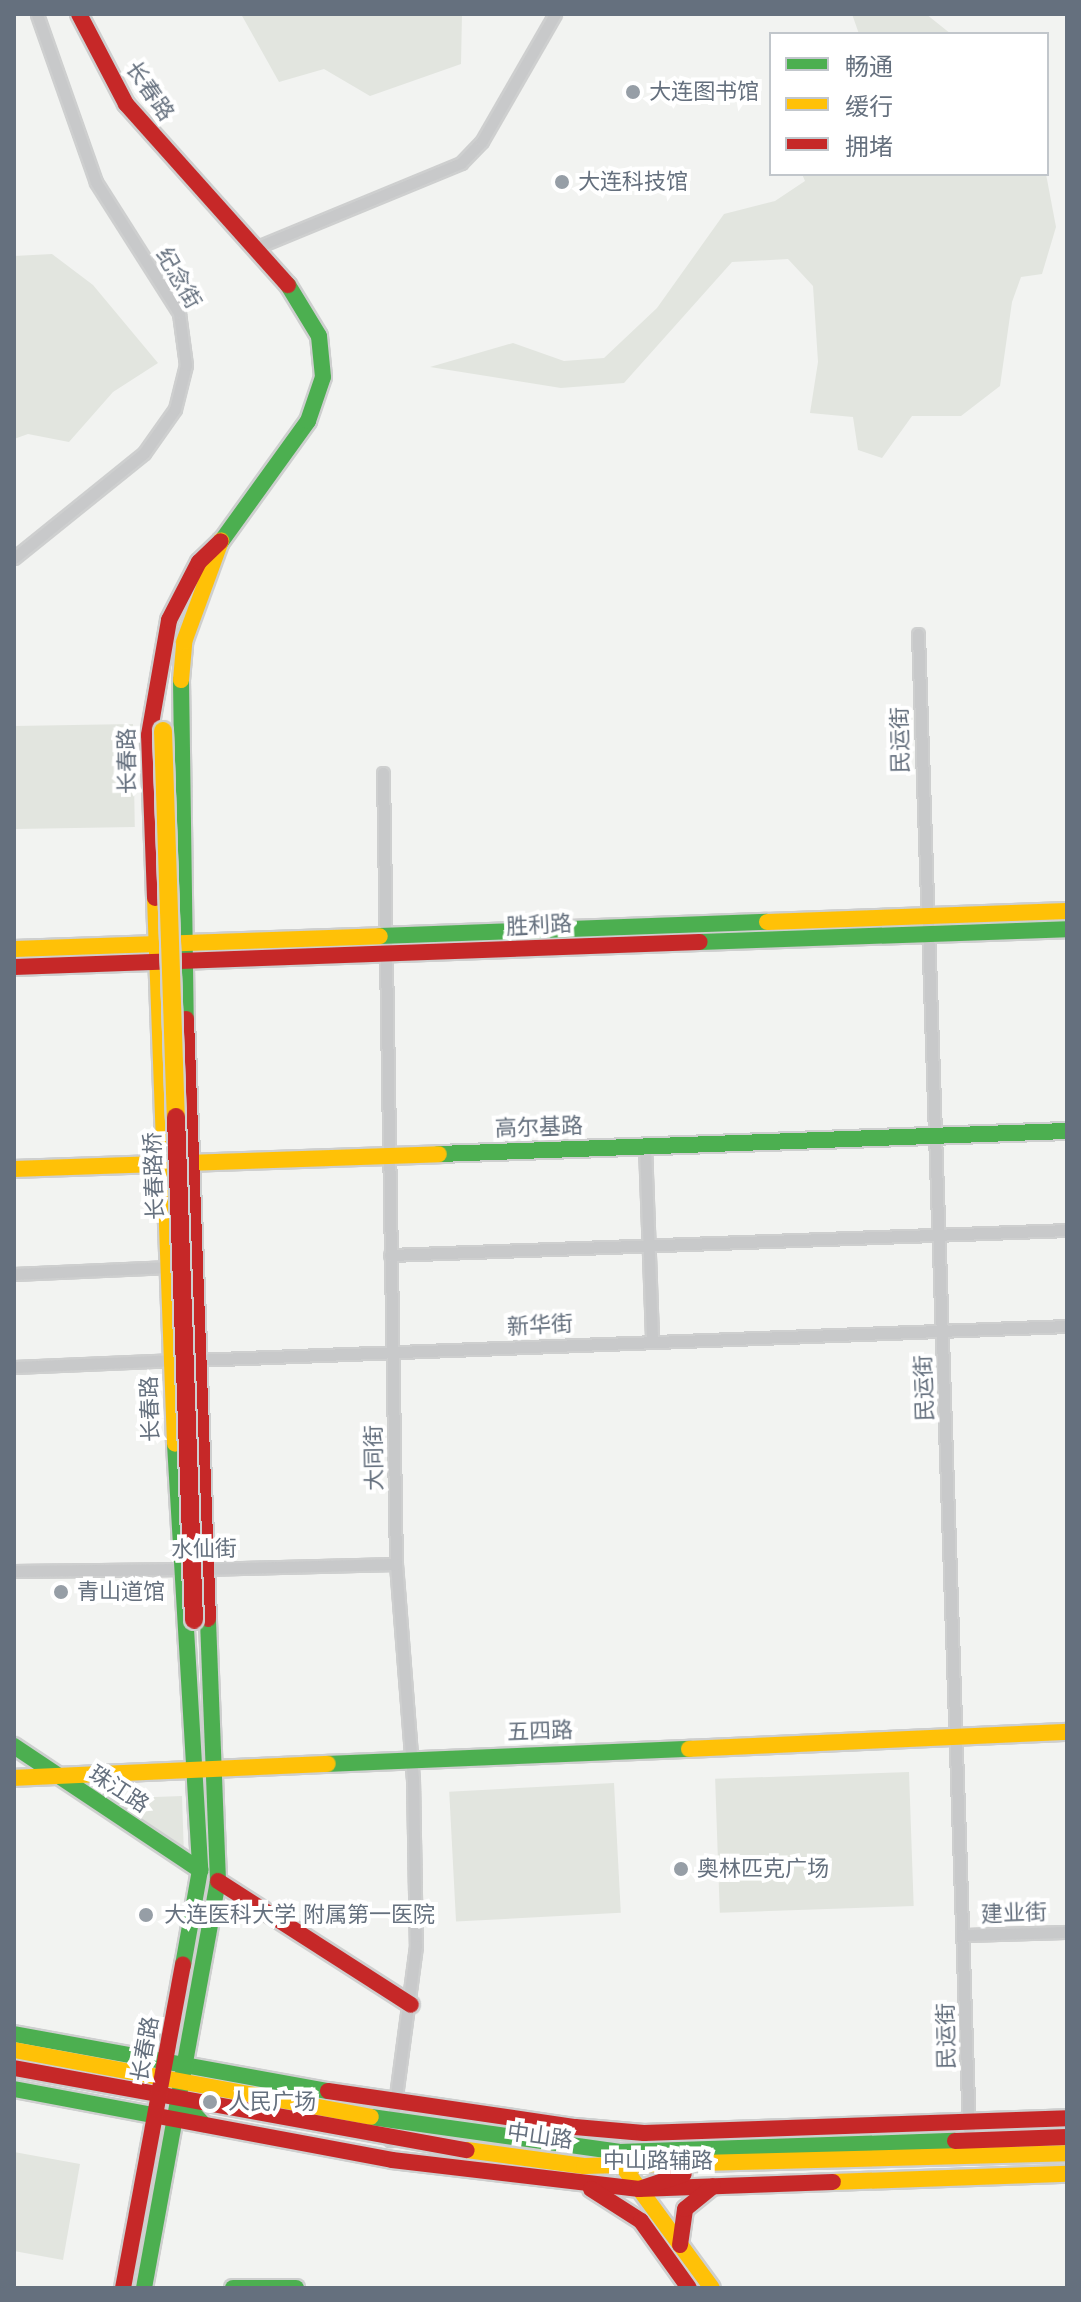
<!DOCTYPE html>
<html>
<head>
<meta charset="utf-8">
<style>
  body { margin:0 }
  #map { position:relative; width:1081px; height:2302px; overflow:hidden; background:#f2f3f1; font-family:"DejaVu Sans","Noto Sans SC",sans-serif }
  div>[style] { position:absolute }
  .green>* { inset:0; background:#e2e5df; transform-origin:0 0 }
  .roads { filter:drop-shadow(2px 0 #cecfcf) drop-shadow(-2px 0 #cecfcf) drop-shadow(0 2px #cecfcf) drop-shadow(0 -2px #cecfcf) }
  .street>* { height:11px; margin:-5.5px; padding:0 5.5px; transform-origin:5.5px; border-radius:5.5px; background:#c8c9ca }
  .fast>* { height:16px; margin:-8px; padding:0 8px; transform-origin:8px; border-radius:8px; background:#4caf50 }
  .slow>* { height:16px; margin:-8px; padding:0 8px; transform-origin:8px; border-radius:8px; background:#ffc107 }
  .jam>* { height:16px; margin:-8px; padding:0 8px; transform-origin:8px; border-radius:8px; background:#c62828 }
  .bridges { filter:drop-shadow(2px 0 #cecfcf) drop-shadow(-2px 0 #cecfcf) drop-shadow(0 2px #cecfcf) drop-shadow(0 -2px #cecfcf) }
  .slow-bridge>* { height:18px; margin:-9px; padding:0 9px; transform-origin:9px; border-radius:9px; background:#ffc107 }
  .jam-bridge>* { height:18px; margin:-9px; padding:0 9px; transform-origin:9px; border-radius:9px; background:#c62828 }
  .dots>* { width:22px; height:22px; translate:-50% -50%; box-sizing:border-box; border:4px solid #fff; border-radius:50% }
  span { translate:-50% -50%; white-space:nowrap; text-align:center; line-height:1.15; -webkit-text-stroke:8px #fff; paint-order:stroke }
  .street-label { font-size:22px; color:#65707e }
  .poi-label { font-size:22px; color:#65707e }
  .left { translate:0 -50%; text-align:left }
  .frame { position:absolute; inset:0; border:16px solid #65707e; pointer-events:none }
  .legend { position:absolute; left:769px; top:32px; width:280px; height:144px; box-sizing:border-box; background:#fff; border:2px solid #c1c6cb; margin:0; padding:10px 14px; list-style:none; font-size:24px; color:#65707e }
  .legend li { display:flex; align-items:center; gap:16px; height:40px }
  .legend b { width:40px; border:2px solid #c1c6cb }
</style>
</head>
<body>
<div id="map">
  <div class="green">
    <div style="clip-path:polygon(241px 14px,462px 14px,461px 64px,370px 96px,324px 69px,279px 82px)"></div>
    <div style="clip-path:polygon(852px 14px,926px 14px,951px 34px,859px 34px)"></div>
    <div style="clip-path:polygon(802px 174px,1046px 174px,1056px 227px,1042px 274px,1021px 277px,1012px 302px,1000px 386px,961px 416px,912px 416px,882px 458px,858px 450px,853px 417px,810px 413px,818px 362px,813px 286px,788px 259px,732px 262px,624px 383px,561px 388px,430px 367px,513px 343px,564px 361px,604px 358px,657px 308px,724px 214px,775px 201px,805px 181px)"></div>
    <div style="clip-path:polygon(52px 254px,93px 285px,158px 363px,113px 392px,69px 442px,28px 434px,14px 439px,14px 256px)"></div>
    <div style="left:133px;top:724px;width:103px;height:119px;rotate:89deg"></div>
    <div style="left:909px;top:1772px;width:134px;height:194px;rotate:88deg"></div>
    <div style="left:614px;top:1783px;width:130px;height:165px;rotate:87deg"></div>
    <div style="clip-path:polygon(182px 1796px,184px 1856px,101px 1799px)"></div>
    <div style="clip-path:polygon(14px 2152px,80px 2164px,63px 2260px,14px 2251px)"></div>
  </div>
  <div class="roads">
    <div class="street">
      <div style="left:255px;top:248px;width:223px;rotate:-22.4deg"></div>
      <div style="left:461px;top:163px;width:30px;rotate:-46deg"></div>
      <div style="left:482px;top:141px;width:146px;rotate:-60.1deg"></div>
      <div style="left:14px;top:558px;width:167px;rotate:-38.9deg"></div>
      <div style="left:144px;top:453px;width:54px;rotate:-54.8deg"></div>
      <div style="left:175px;top:409px;width:45px;rotate:-76deg"></div>
      <div style="left:186px;top:365px;width:52px;rotate:-97.7deg"></div>
      <div style="left:179px;top:313px;width:155px;rotate:-122.4deg"></div>
      <div style="left:96px;top:182px;width:178px;rotate:-109.4deg"></div>
      <div style="left:918px;top:634px;width:1496px;rotate:88.05deg"></div>
      <div style="left:383px;top:773px;width:791px;rotate:89.06deg"></div>
      <div style="left:396px;top:1564px;width:216px;rotate:85.5deg"></div>
      <div style="left:413px;top:1779px;width:167px;rotate:89deg"></div>
      <div style="left:416px;top:1946px;width:196px;rotate:97.6deg"></div>
      <div style="left:645px;top:1146px;width:194px;rotate:87.9deg"></div>
      <div style="left:390px;top:1255px;width:677px;rotate:-2.11deg"></div>
      <div style="left:14px;top:1274px;width:156px;rotate:-2.6deg"></div>
      <div style="left:194px;top:1360px;width:874px;rotate:-2.23deg"></div>
      <div style="left:14px;top:1367px;width:163px;rotate:-2.5deg"></div>
      <div style="left:203px;top:1569px;width:193px;rotate:-1.5deg"></div>
      <div style="left:14px;top:1571px;width:171px;rotate:-0.7deg"></div>
      <div style="left:963px;top:1935px;width:104px;rotate:-1.7deg"></div>
    </div>
    <div class="fast">
      <div style="left:215px;top:550px;width:159px;rotate:-54.2deg"></div>
      <div style="left:308px;top:421px;width:46px;rotate:-71.2deg"></div>
      <div style="left:323px;top:377px;width:41px;rotate:-95.6deg"></div>
      <div style="left:319px;top:336px;width:60px;rotate:-121.3deg"></div>
      <div style="left:181px;top:680px;width:339px;rotate:89.2deg"></div>
      <div style="left:380px;top:936px;width:387px;rotate:-2.1deg"></div>
      <div style="left:700px;top:942px;width:367px;rotate:-2deg"></div>
      <div style="left:439px;top:1154px;width:628px;rotate:-2.1deg"></div>
      <div style="left:175px;top:1444px;width:427px;rotate:86.6deg"></div>
      <div style="left:200px;top:1870px;width:97px;rotate:100.1deg"></div>
      <div style="left:14px;top:1746px;width:224px;rotate:33.7deg"></div>
      <div style="left:328px;top:1764px;width:361px;rotate:-2.4deg"></div>
      <div style="left:14px;top:2034px;width:319px;rotate:10.3deg"></div>
      <div style="left:14px;top:2089px;width:147px;rotate:10.6deg"></div>
      <div style="left:181px;top:2100px;width:33px;rotate:47deg"></div>
      <div style="left:371px;top:2117px;width:250px;rotate:8deg"></div>
      <div style="left:619px;top:2152px;width:336px;rotate:-1.9deg"></div>
      <div style="left:144px;top:2288px;width:414px;rotate:-79.7deg"></div>
      <div style="left:218px;top:1881px;width:262px;rotate:-92.2deg"></div>
      <div style="left:233px;top:2288px;width:63px"></div>
    </div>
    <div class="slow">
      <div style="left:181px;top:680px;width:38px;rotate:-85deg"></div>
      <div style="left:184px;top:642px;width:108px;rotate:-69.9deg"></div>
      <div style="left:155px;top:898px;width:546px;rotate:87.9deg"></div>
      <div style="left:767px;top:922px;width:300px;rotate:-2.1deg"></div>
      <div style="left:14px;top:949px;width:366px;rotate:-2deg"></div>
      <div style="left:14px;top:1169px;width:425px;rotate:-2deg"></div>
      <div style="left:689px;top:1749px;width:378px;rotate:-2.6deg"></div>
      <div style="left:14px;top:1778px;width:314px;rotate:-2.6deg"></div>
      <div style="left:14px;top:2050px;width:363px;rotate:10.6deg"></div>
      <div style="left:467px;top:2150px;width:118px;rotate:7.8deg"></div>
      <div style="left:584px;top:2166px;width:483px;rotate:-1.5deg"></div>
      <div style="left:616px;top:2157px;width:162px;rotate:53.8deg"></div>
      <div style="left:833px;top:2182px;width:234px;rotate:-2deg"></div>
    </div>
    <div class="jam">
      <div style="left:79px;top:14px;width:102px;rotate:62.4deg"></div>
      <div style="left:126px;top:104px;width:243px;rotate:48.2deg"></div>
      <div style="left:155px;top:898px;width:163px;rotate:-92.1deg"></div>
      <div style="left:149px;top:735px;width:117px;rotate:-80.1deg"></div>
      <div style="left:169px;top:620px;width:65px;rotate:-62.7deg"></div>
      <div style="left:199px;top:562px;width:30px;rotate:-44deg"></div>
      <div style="left:14px;top:967px;width:686px;rotate:-2.09deg"></div>
      <div style="left:186px;top:1019px;width:600px;rotate:87.9deg"></div>
      <div style="left:218px;top:1881px;width:229px;rotate:32.7deg"></div>
      <div style="left:14px;top:2068px;width:460px;rotate:10.3deg"></div>
      <div style="left:328px;top:2091px;width:250px;rotate:8.3deg"></div>
      <div style="left:163px;top:2117px;width:233px;rotate:10.6deg"></div>
      <div style="left:392px;top:2160px;width:249px;rotate:6.7deg"></div>
      <div style="left:639px;top:2189px;width:194px;rotate:-2.1deg"></div>
      <div style="left:575px;top:2127px;width:69px;rotate:5deg"></div>
      <div style="left:644px;top:2133px;width:423px;rotate:-2deg"></div>
      <div style="left:955px;top:2141px;width:112px;rotate:-2deg"></div>
      <div style="left:591px;top:2189px;width:59px;rotate:32.6deg"></div>
      <div style="left:641px;top:2221px;width:82px;rotate:54.4deg"></div>
      <div style="left:639px;top:2189px;width:47px;rotate:-18.4deg"></div>
      <div style="left:680px;top:2245px;width:36px;rotate:-82deg"></div>
      <div style="left:685px;top:2209px;width:36px;rotate:-39deg"></div>
      <div style="left:123px;top:2288px;width:329px;rotate:-79.5deg"></div>
    </div>
  </div>
  <div class="bridges">
    <div class="slow-bridge">
      <div style="left:163px;top:731px;width:386px;rotate:88.1deg"></div>
    </div>
    <div class="jam-bridge">
      <div style="left:176px;top:1117px;width:503px;rotate:87.95deg"></div>
    </div>
  </div>
  <div class="dots">
    <div style="left:633px;top:92px;background:#969ea6"></div>
    <div style="left:562px;top:182px;background:#969ea6"></div>
    <div style="left:61px;top:1592px;background:#969ea6"></div>
    <div style="left:681px;top:1869px;background:#969ea6"></div>
    <div style="left:146px;top:1915px;background:#969ea6"></div>
    <div style="left:210px;top:2102px;background:#969ea6"></div>
  </div>
  <div class="street-label">
    <span style="left:150px;top:91px;rotate:55deg">长春路</span>
    <span style="left:179px;top:278px;rotate:60deg">纪念街</span>
    <span style="left:900px;top:740px;rotate:-91deg">民运街</span>
    <span style="left:127px;top:761px;rotate:-91deg">长春路</span>
    <span style="left:539px;top:925px;rotate:-3deg">胜利路</span>
    <span style="left:539px;top:1127px;rotate:-2deg">高尔基路</span>
    <span style="left:154px;top:1176px;rotate:-92deg">长春路桥</span>
    <span style="left:540px;top:1325px;rotate:-3deg">新华街</span>
    <span style="left:924px;top:1388px;rotate:-92deg">民运街</span>
    <span style="left:150px;top:1409px;rotate:-92deg">长春路</span>
    <span style="left:374px;top:1458px;rotate:-91deg">大同街</span>
    <span style="left:204px;top:1549px;rotate:-1deg">水仙街</span>
    <span style="left:540px;top:1731px;rotate:-2deg">五四路</span>
    <span style="left:119px;top:1789px;rotate:33deg">珠江路</span>
    <span style="left:1014px;top:1913px;rotate:-2deg">建业街</span>
    <span style="left:946px;top:2036px;rotate:-91deg">民运街</span>
    <span style="left:145px;top:2049px;rotate:-80deg">长春路</span>
    <span style="left:540px;top:2136px;rotate:8deg">中山路</span>
    <span style="left:658px;top:2161px">中山路辅路</span>
  </div>
  <div class="poi-label">
    <span class="left" style="left:649px;top:92px">大连图书馆</span>
    <span class="left" style="left:578px;top:182px">大连科技馆</span>
    <span class="left" style="left:77px;top:1592px">青山道馆</span>
    <span class="left" style="left:697px;top:1869px">奥林匹克广场</span>
    <span class="left" style="left:164px;top:1915px">大连医科大学 附属第一医院</span>
    <span class="left" style="left:228px;top:2102px">人民广场</span>
  </div>
  <div class="frame"></div>
  <ul class="legend">
  <li><b style="height:10px;background:#4caf50"></b>畅通</li>
  <li><b style="height:10px;background:#ffc107"></b>缓行</li>
  <li><b style="height:10px;background:#c62828"></b>拥堵</li>
  </ul>
</div>
</body>
</html>
